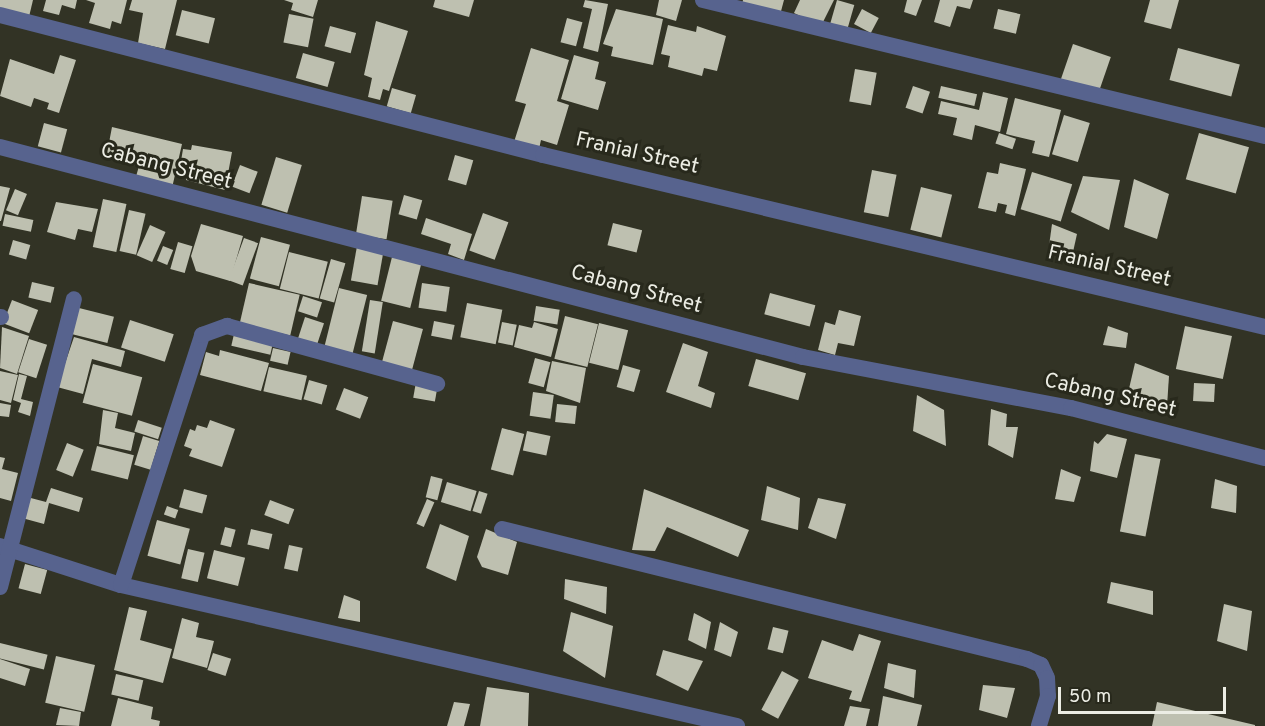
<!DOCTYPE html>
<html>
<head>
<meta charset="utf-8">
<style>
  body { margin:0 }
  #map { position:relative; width:1265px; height:726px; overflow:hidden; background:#323325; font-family:Overpass,sans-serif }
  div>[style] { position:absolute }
  .building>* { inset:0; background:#bec0b0; transform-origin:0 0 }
  .minor>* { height:16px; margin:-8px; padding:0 8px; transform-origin:8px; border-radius:8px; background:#57638e }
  span { translate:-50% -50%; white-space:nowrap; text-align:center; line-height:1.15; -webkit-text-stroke:6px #28291c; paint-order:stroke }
  .street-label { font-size:21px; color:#ecede4 }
  .scale { position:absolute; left:1058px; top:687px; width:168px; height:27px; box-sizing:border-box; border:3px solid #ecede4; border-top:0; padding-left:8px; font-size:18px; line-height:21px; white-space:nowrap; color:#ecede4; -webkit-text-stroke:4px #28291c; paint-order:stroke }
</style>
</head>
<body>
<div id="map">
  <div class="building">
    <div style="clip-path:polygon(0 0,33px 0,28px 21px,0 14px)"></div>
    <div style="clip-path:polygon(46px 0,77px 0,75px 9px,62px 5px,59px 15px,43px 11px)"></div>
    <div style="clip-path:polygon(86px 0,127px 0,121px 24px,112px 21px,110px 29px,89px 23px,95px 3px)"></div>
    <div style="clip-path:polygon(132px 0,177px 0,165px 49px,138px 43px,143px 13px,129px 10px)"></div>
    <div style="clip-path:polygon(284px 0,318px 0,313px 17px,291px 10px,293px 3px)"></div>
    <div style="clip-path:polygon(435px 0,474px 0,469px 17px,433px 7px)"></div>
    <div style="clip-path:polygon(585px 0,608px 4px,598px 52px,583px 48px,592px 9px,583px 7px)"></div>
    <div style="clip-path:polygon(659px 0,682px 0,676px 21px,656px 15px)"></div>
    <div style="clip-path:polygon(743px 0,784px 0,780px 15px,742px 4px)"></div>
    <div style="clip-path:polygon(800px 0,834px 0,821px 26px,794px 13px)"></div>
    <div style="left:837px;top:0;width:18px;height:25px;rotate:16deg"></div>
    <div style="clip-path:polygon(907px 0,922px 0,916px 16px,904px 12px)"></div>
    <div style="clip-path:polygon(940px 0,973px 0,970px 9px,957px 6px,950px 27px,934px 22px)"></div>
    <div style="clip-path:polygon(1150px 0,1179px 0,1171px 29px,1144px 22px)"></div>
    <div style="clip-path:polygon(616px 9px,663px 19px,653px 65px,611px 56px,613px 47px,603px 44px)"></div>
    <div style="left:862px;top:9px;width:19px;height:17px;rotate:28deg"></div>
    <div style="left:998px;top:9px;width:23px;height:20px;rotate:13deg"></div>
    <div style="left:182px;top:10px;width:34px;height:26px;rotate:14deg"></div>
    <div style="left:289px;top:14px;width:25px;height:29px;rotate:11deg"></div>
    <div style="left:567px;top:18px;width:16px;height:25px;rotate:15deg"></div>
    <div style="clip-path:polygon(376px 21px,408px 31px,389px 91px,383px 89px,380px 100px,368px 97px,372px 78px,364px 75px)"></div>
    <div style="clip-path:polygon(668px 25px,696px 32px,697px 26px,726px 36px,717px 71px,704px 68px,702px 76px,668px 67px,670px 56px,661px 54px)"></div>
    <div style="left:330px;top:26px;width:27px;height:21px;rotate:15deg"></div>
    <div style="left:1073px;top:44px;width:40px;height:37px;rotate:19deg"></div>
    <div style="clip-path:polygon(531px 48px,569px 60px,557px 101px,569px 105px,557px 145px,541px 140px,539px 149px,514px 142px,526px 104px,515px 101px)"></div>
    <div style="left:1178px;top:48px;width:64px;height:33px;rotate:15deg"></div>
    <div style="left:303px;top:53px;width:33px;height:26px;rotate:16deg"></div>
    <div style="clip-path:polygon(60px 55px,76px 60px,59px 113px,47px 109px,49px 103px,34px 98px,31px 107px,0 96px,10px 59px,54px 74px)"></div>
    <div style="clip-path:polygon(574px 55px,599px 62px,595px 79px,606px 82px,598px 110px,561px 99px)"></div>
    <div style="left:855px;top:69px;width:22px;height:33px;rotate:10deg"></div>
    <div style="left:913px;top:86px;width:18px;height:23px;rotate:19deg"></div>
    <div style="left:941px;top:86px;width:37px;height:12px;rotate:13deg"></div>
    <div style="left:392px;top:88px;width:25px;height:19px;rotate:16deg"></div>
    <div style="clip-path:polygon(983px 92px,1008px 98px,1000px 132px,975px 125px,972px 140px,953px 135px,957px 118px,938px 114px,941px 101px,979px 110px)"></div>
    <div style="clip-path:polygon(1015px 98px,1061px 110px,1049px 157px,1032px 153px,1035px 141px,1006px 134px)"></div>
    <div style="left:1064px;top:115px;width:27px;height:41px;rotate:17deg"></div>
    <div style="left:44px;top:123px;width:24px;height:24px;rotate:15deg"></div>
    <div style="clip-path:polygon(112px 127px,182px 144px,172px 188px,135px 180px,139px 166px,129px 164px,130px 158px,107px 153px)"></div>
    <div style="left:999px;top:133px;width:18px;height:11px;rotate:19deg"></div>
    <div style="left:1199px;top:133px;width:52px;height:48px;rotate:16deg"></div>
    <div style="clip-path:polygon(192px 145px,232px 152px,225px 190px,186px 180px,188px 169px,180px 167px,183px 149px,191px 150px)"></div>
    <div style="left:455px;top:155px;width:19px;height:26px;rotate:16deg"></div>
    <div style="left:276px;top:157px;width:27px;height:50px;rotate:17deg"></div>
    <div style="clip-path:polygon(1000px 163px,1026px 169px,1015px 216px,1005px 213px,1007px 205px,998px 203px,996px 212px,978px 208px,987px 172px,998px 174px)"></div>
    <div style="left:240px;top:165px;width:19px;height:23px;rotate:21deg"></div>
    <div style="left:872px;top:170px;width:25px;height:43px;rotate:11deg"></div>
    <div style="left:1032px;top:172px;width:42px;height:39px;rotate:17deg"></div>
    <div style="clip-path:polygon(1083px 176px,1120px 180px,1109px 230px,1071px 212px)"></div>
    <div style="clip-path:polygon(1134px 179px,1169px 194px,1157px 239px,1124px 227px)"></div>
    <div style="clip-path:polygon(0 186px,10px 188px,1px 221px,0 221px)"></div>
    <div style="left:921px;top:187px;width:32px;height:44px;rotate:14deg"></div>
    <div style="left:15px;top:189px;width:13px;height:23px;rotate:23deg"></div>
    <div style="left:404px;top:195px;width:19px;height:20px;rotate:16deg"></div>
    <div style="left:362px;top:196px;width:31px;height:39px;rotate:9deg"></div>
    <div style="left:103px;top:199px;width:24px;height:49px;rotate:12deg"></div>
    <div style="clip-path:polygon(56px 202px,98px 209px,92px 232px,78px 229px,75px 240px,47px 232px)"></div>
    <div style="left:129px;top:210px;width:17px;height:42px;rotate:13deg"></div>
    <div style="left:483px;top:213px;width:27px;height:40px;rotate:20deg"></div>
    <div style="left:5px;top:214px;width:29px;height:12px;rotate:12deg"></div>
    <div style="clip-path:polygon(426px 218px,472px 234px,464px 260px,448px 254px,451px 244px,421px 234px)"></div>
    <div style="left:613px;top:223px;width:30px;height:23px;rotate:14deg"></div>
    <div style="clip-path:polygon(201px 224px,243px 236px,230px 281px,196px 271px,191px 256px)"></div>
    <div style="clip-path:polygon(1052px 224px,1077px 234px,1073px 252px,1049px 246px)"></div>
    <div style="left:150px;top:225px;width:17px;height:33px;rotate:24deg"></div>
    <div style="left:261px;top:237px;width:30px;height:43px;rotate:15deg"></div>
    <div style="left:244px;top:238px;width:15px;height:45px;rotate:20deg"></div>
    <div style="left:13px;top:240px;width:18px;height:15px;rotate:16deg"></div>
    <div style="left:178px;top:242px;width:15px;height:28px;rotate:16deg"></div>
    <div style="left:163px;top:246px;width:11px;height:16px;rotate:22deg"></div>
    <div style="left:357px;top:246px;width:27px;height:35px;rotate:10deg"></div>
    <div style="left:289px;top:252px;width:40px;height:38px;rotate:14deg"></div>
    <div style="left:392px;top:257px;width:30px;height:45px;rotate:14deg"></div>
    <div style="left:331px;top:259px;width:15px;height:41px;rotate:16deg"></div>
    <div style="left:32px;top:282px;width:23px;height:16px;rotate:13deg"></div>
    <div style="left:249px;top:283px;width:52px;height:42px;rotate:13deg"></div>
    <div style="left:422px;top:283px;width:28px;height:25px;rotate:8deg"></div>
    <div style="left:339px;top:288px;width:29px;height:61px;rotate:14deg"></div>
    <div style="left:770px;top:293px;width:47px;height:22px;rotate:15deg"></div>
    <div style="left:303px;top:296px;width:20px;height:16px;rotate:18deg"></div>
    <div style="left:12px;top:300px;width:28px;height:25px;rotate:21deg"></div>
    <div style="left:370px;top:300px;width:13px;height:52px;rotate:9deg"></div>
    <div style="left:467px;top:303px;width:36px;height:35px;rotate:11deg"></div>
    <div style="left:536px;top:306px;width:24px;height:15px;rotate:9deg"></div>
    <div style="left:79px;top:308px;width:36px;height:27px;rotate:14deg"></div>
    <div style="clip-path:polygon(839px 310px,861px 316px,854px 346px,838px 343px,835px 355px,818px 350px,825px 322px,835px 325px)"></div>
    <div style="left:565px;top:316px;width:34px;height:44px;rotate:14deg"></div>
    <div style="left:305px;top:317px;width:20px;height:23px;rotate:18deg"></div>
    <div style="left:130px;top:320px;width:46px;height:29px;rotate:18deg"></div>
    <div style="left:393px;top:321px;width:31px;height:48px;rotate:15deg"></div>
    <div style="left:434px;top:321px;width:21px;height:15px;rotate:11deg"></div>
    <div style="left:502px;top:322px;width:15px;height:21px;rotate:11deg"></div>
    <div style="clip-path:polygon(534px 322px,558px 329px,551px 357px,514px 347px,519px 325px,532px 328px)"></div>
    <div style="left:599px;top:323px;width:30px;height:41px;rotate:14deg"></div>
    <div style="clip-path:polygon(1108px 326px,1128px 333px,1126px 348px,1103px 345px)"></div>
    <div style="left:1185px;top:326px;width:48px;height:44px;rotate:12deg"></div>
    <div style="clip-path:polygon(2px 327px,29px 336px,17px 374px,0 368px)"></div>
    <div style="left:234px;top:334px;width:40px;height:12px;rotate:13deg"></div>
    <div style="clip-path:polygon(74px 337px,125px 351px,121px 367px,92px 359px,83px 394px,57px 387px)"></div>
    <div style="left:29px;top:339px;width:19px;height:35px;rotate:18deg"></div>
    <div style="clip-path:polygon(683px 343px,708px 352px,698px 386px,715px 393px,711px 408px,666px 392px)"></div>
    <div style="left:273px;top:348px;width:18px;height:13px;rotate:13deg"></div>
    <div style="clip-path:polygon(220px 350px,269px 363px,261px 391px,200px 375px,206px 352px,219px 356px)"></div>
    <div style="left:535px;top:358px;width:16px;height:26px;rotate:15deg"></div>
    <div style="left:756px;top:359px;width:52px;height:28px;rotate:16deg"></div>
    <div style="clip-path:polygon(552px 361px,586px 368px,580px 403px,546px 391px)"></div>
    <div style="clip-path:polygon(1135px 363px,1169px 376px,1167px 406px,1128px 393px)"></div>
    <div style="left:93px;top:364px;width:51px;height:40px;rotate:15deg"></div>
    <div style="left:623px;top:365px;width:18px;height:23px;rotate:16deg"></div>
    <div style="left:269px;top:367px;width:39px;height:25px;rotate:13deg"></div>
    <div style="clip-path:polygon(0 371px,18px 375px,11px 403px,0 400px)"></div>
    <div style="clip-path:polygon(19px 374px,27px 376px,21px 399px,33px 402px,30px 416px,18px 412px,21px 403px,13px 400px)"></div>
    <div style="left:309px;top:380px;width:19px;height:20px;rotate:16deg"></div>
    <div style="left:416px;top:382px;width:22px;height:16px;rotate:10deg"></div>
    <div style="left:1194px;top:383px;width:21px;height:18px;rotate:3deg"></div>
    <div style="left:344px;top:388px;width:26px;height:23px;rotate:21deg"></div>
    <div style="left:533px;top:392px;width:21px;height:24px;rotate:8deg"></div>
    <div style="clip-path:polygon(917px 395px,944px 410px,946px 446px,913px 431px)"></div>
    <div style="clip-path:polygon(0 403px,11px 405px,9px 417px,0 416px)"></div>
    <div style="left:557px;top:404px;width:20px;height:18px;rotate:6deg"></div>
    <div style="clip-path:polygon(991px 409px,1007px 414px,1006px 427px,1018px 427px,1013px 458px,988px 445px)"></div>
    <div style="clip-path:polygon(103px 410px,118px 413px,115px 428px,135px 433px,131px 451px,99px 444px)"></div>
    <div style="left:138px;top:420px;width:25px;height:12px;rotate:18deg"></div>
    <div style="clip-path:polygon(210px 420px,235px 429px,222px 467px,189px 456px,192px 449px,184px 446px,190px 429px,195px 431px,197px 425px,207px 428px)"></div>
    <div style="left:502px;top:428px;width:23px;height:43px;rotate:15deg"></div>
    <div style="left:527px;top:431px;width:24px;height:20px;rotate:12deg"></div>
    <div style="clip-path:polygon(1107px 434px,1127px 439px,1117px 478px,1090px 471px,1094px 441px,1098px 444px)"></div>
    <div style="left:143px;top:436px;width:17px;height:30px;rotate:17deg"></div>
    <div style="left:67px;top:443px;width:18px;height:29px;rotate:22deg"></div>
    <div style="left:97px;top:446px;width:38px;height:25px;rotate:14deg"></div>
    <div style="left:1135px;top:454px;width:26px;height:79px;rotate:11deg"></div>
    <div style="clip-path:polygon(0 457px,5px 458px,2px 469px,18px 473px,11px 501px,0 498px)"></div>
    <div style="clip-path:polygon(1061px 469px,1081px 477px,1074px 502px,1055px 499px)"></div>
    <div style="left:431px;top:476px;width:12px;height:22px;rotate:14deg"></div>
    <div style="clip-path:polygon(1215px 479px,1237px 486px,1236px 513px,1211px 508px)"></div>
    <div style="left:447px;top:482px;width:31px;height:21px;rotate:17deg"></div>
    <div style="clip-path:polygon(767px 486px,800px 498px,798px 530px,761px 520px)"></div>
    <div style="clip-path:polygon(51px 488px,83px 498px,79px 512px,49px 503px,44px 524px,22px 518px,27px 497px,46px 502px)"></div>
    <div style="left:184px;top:489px;width:24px;height:19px;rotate:15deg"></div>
    <div style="clip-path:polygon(644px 489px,749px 530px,738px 557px,667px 527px,655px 551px,632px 550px)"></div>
    <div style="left:479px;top:491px;width:9px;height:21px;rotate:18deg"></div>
    <div style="clip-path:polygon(818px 498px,846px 504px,836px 539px,808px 528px)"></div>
    <div style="left:427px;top:499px;width:8px;height:27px;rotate:23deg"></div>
    <div style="left:270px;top:500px;width:26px;height:16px;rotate:21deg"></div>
    <div style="left:167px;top:506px;width:12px;height:9px;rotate:20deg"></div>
    <div style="left:157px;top:520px;width:34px;height:37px;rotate:15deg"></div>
    <div style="clip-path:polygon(440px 524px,469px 536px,456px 581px,426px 568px)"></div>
    <div style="left:225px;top:527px;width:11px;height:18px;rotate:15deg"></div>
    <div style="left:251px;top:529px;width:22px;height:16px;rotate:13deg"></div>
    <div style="clip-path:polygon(486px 529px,517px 542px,508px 575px,482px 567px,477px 557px)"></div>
    <div style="left:289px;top:545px;width:14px;height:24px;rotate:12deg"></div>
    <div style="left:188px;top:549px;width:17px;height:30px;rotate:13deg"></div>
    <div style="left:214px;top:550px;width:32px;height:29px;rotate:14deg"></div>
    <div style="left:25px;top:564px;width:23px;height:25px;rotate:15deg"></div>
    <div style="clip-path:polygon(565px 579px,607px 587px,606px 614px,564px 599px)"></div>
    <div style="clip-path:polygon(1111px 582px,1153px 591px,1153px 615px,1107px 603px)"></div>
    <div style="clip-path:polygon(344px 595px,360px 601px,360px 622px,338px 618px)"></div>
    <div style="clip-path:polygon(1224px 604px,1252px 611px,1247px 651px,1217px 641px)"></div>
    <div style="clip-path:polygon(129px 607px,147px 611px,140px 640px,172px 649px,163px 683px,114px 670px)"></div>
    <div style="clip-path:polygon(571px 612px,613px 626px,605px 678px,563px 651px)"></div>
    <div style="clip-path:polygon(694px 613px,711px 622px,706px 649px,688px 640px)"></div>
    <div style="clip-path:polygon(182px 618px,199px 623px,196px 637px,214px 641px,207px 668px,172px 658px)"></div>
    <div style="clip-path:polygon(720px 622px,738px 632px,731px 657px,714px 650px)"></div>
    <div style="left:773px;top:627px;width:16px;height:23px;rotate:14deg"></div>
    <div style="clip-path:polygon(859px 634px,881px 641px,861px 702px,849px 699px,852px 691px,808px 678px,822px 640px,853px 651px)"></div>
    <div style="left:0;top:643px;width:49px;height:15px;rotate:14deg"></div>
    <div style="clip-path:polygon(663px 650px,703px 661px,688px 691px,656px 675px)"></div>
    <div style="left:213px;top:653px;width:19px;height:18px;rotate:18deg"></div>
    <div style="left:56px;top:656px;width:40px;height:48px;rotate:13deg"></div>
    <div style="clip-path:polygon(0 659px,30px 669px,25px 686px,0 678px)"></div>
    <div style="clip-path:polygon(888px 663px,916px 670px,914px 698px,884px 688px)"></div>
    <div style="left:782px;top:671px;width:19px;height:44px;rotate:28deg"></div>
    <div style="left:116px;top:674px;width:28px;height:21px;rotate:13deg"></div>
    <div style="clip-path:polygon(983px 685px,1015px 688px,1007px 718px,979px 710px)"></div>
    <div style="clip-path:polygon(487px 687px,529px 693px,528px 726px,480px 726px)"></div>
    <div style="clip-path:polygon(883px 696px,922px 705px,917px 726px,878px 726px)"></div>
    <div style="clip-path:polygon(118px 698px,153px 707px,151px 719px,160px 721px,159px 726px,111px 726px)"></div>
    <div style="clip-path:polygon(454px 702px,470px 704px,464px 726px,447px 726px)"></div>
    <div style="clip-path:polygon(1157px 702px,1255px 725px,1255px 726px,1152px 726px)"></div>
    <div style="clip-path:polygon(850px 706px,870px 709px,866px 726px,844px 726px)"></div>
    <div style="clip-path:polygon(60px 708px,81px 712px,79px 726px,56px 725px)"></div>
  </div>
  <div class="minor">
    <div style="left:703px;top:0;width:578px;rotate:13.6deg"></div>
    <div style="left:0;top:15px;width:561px;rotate:14.46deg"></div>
    <div style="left:543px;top:155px;width:742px;rotate:13.4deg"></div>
    <div style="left:0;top:147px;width:830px;rotate:14.66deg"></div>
    <div style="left:803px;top:357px;width:273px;rotate:10.8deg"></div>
    <div style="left:1071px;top:408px;width:200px;rotate:14.5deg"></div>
    <div style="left:0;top:317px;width:1px"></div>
    <div style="left:502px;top:529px;width:541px;rotate:13.91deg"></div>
    <div style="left:1027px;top:659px;width:15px;rotate:23deg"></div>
    <div style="left:1041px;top:665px;width:14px;rotate:65deg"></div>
    <div style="left:1047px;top:678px;width:18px;rotate:87deg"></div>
    <div style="left:1048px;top:696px;width:31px;rotate:107deg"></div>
    <div style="left:0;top:546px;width:127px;rotate:17.9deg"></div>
    <div style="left:121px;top:585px;width:632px;rotate:12.89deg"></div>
    <div style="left:121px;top:585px;width:263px;rotate:-72deg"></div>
    <div style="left:202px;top:335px;width:27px;rotate:-20deg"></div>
    <div style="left:227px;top:326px;width:218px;rotate:15.4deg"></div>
    <div style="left:0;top:587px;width:297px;rotate:-75.6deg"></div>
  </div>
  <div class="street-label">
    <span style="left:637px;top:154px;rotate:13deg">Franial Street</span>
    <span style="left:166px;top:167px;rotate:14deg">Cabang Street</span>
    <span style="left:1109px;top:267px;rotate:13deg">Franial Street</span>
    <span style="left:636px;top:290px;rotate:15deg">Cabang Street</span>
    <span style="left:1110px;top:396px;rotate:13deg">Cabang Street</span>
  </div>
  <div class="scale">50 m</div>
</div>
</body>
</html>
